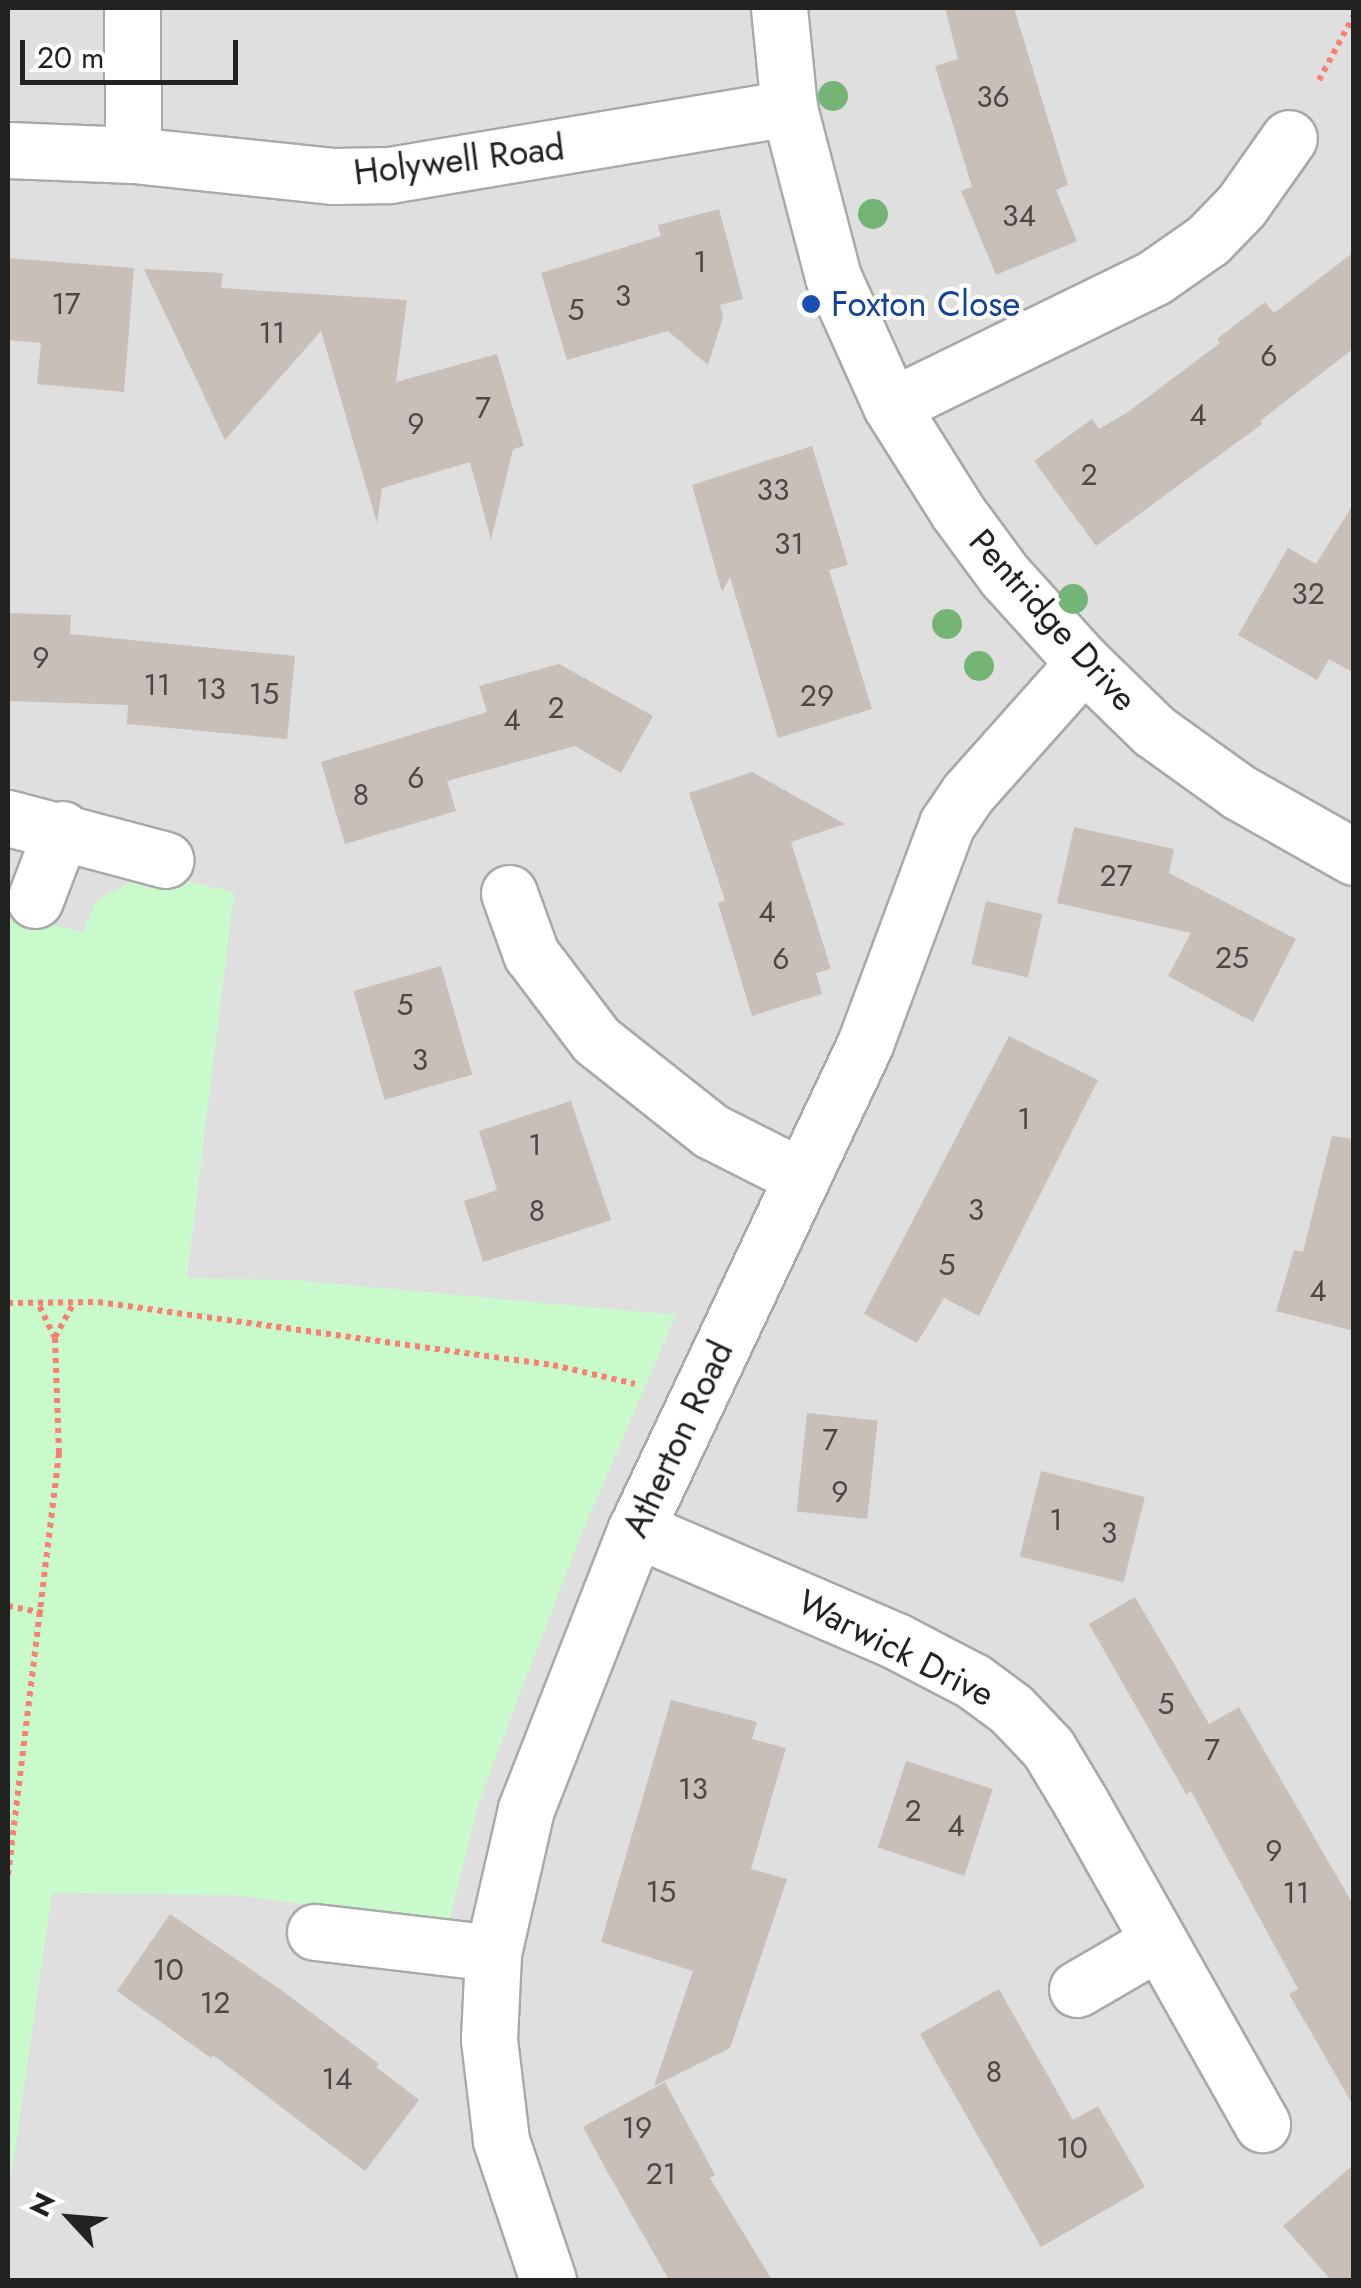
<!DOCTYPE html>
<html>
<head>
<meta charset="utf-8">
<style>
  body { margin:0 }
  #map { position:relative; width:1361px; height:2288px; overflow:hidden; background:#f2efe9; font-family:Jost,sans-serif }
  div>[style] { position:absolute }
  .residential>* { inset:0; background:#e0dfdf; transform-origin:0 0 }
  .park>* { inset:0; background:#c8facc }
  .building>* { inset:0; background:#c7bfb8; transform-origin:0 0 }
  .path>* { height:6px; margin-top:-3px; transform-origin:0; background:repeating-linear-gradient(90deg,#fa8072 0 5px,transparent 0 10px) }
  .roads { filter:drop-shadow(2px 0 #a9a9a9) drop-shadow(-2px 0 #a9a9a9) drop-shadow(0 2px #a9a9a9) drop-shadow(0 -2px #a9a9a9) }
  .minor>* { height:55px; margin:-27.5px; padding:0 27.5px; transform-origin:27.5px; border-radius:27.5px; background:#fff }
  .trees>* { width:30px; height:30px; margin:-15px; border-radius:50%; background:#74b475 }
  .dots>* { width:28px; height:28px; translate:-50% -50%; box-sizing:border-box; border:5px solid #fff; border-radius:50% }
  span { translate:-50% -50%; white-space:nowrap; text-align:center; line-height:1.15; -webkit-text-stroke:8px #fff; paint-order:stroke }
  .number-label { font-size:30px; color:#4b4948 }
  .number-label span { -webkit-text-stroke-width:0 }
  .street-label { font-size:35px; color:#222 }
  .transit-label { font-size:35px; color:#164399 }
  .left { translate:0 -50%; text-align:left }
  .frame { position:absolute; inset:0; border:10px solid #222; pointer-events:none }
  .north { position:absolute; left:20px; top:2168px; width:100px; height:100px; -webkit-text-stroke:8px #fff; paint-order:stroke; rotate:296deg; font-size:28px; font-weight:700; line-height:40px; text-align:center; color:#222 }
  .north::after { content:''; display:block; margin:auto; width:35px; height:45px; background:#222; clip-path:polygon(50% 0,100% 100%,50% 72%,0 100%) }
  .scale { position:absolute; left:20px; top:40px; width:218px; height:45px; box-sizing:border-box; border:5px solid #222; border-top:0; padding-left:12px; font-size:30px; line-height:35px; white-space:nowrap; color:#222; -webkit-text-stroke:8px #fff; paint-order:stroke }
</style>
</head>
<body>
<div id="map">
  <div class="residential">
    <div style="left:8px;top:8px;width:1345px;height:2272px"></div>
  </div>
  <div class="park">
    <div style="clip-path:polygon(185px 881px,234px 892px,187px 1278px,293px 1280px,676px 1315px,581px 1535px,480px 1798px,449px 1922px,231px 1895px,52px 1893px,8px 2197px,8px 914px,83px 932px,97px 900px,131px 882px,164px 886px)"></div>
  </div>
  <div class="building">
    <div style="clip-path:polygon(945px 8px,1014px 8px,1068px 185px,1056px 190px,1077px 241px,996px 275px,961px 191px,972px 187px,935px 66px,958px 59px)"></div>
    <div style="clip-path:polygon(719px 209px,743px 299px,720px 305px,723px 317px,708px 365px,668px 331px,567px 360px,541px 273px,661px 236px,658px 225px)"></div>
    <div style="clip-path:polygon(1354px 252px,1354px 348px,1260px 421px,1262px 424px,1096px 546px,1034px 461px,1092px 419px,1099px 429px,1128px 412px,1220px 343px,1217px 339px,1265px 302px,1274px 313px)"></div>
    <div style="clip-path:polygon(8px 258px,134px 268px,124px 392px,37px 384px,41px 343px,8px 340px)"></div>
    <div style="clip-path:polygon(144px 269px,223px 273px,221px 288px,407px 300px,396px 382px,497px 354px,524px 446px,513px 449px,491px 540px,470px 462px,382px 488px,377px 523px,321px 331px,225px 440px)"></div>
    <div style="clip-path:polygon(812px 446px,848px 565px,829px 570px,872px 709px,778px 738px,730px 577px,722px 592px,692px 485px)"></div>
    <div style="clip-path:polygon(1354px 503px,1354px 673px,1329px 659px,1317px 680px,1238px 635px,1288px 548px,1316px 564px)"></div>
    <div style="clip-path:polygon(8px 613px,71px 615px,70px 634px,295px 656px,287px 739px,127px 724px,128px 705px,8px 701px)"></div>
    <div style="clip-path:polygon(559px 664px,653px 716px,621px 773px,575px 746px,447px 781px,456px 811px,345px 844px,321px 762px,487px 712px,479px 686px)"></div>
    <div style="clip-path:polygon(752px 772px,845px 824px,791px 842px,831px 969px,816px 973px,822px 994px,752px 1016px,718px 903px,725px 900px,689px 793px)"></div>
    <div style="clip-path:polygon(1074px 827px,1174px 849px,1169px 873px,1296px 939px,1253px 1022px,1168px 976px,1191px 933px,1057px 903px)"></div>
    <div style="left:986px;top:901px;width:58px;height:65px;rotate:13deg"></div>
    <div style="left:441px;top:966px;width:113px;height:91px;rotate:74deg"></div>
    <div style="clip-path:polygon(1009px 1036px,1098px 1080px,979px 1316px,944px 1298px,917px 1343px,864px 1314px)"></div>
    <div style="clip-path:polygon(571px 1101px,611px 1220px,483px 1262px,464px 1201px,497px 1190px,479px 1131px)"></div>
    <div style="clip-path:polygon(1332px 1136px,1354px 1139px,1354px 1331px,1276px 1311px,1294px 1250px,1303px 1252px)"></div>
    <div style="left:807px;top:1413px;width:71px;height:99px;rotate:6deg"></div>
    <div style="left:1041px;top:1471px;width:107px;height:88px;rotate:14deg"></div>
    <div style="clip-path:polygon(1135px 1597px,1209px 1724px,1239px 1707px,1354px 1906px,1354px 2107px,1289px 1994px,1298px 1989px,1191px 1791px,1186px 1794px,1089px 1624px)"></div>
    <div style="clip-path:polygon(671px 1700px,757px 1722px,752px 1739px,786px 1748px,751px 1869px,787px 1879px,730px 2048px,654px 2086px,693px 1971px,601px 1942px)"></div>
    <div style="left:906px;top:1761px;width:91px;height:91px;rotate:18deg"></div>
    <div style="clip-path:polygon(170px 1914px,284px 1992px,379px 2064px,376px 2067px,419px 2100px,365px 2171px,213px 2055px,211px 2058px,117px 1991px)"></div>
    <div style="clip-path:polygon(999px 1989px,1073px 2120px,1098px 2106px,1145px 2187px,1041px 2247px,920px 2034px)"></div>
    <div style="clip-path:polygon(665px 2082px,715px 2175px,710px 2178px,772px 2280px,669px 2280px,608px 2173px,583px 2127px)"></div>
    <div style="clip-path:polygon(1354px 2164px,1354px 2280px,1331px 2280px,1283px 2226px)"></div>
  </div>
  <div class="path">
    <div style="left:1319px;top:80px;width:74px;rotate:-61.7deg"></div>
    <div style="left:8px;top:1303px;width:90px;rotate:-0.6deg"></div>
    <div style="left:98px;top:1302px;width:459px;rotate:7.9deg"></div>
    <div style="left:553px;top:1365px;width:84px;rotate:13deg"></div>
    <div style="left:55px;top:1337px;width:39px;rotate:-61deg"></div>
    <div style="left:8px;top:1606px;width:36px;rotate:11deg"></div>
    <div style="left:8px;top:1875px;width:425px;rotate:-83.1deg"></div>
    <div style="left:59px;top:1453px;width:115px;rotate:-92deg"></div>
    <div style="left:55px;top:1338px;width:39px;rotate:-116deg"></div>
  </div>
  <div class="roads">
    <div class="minor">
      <div style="left:132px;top:8px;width:147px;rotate:89.6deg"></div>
      <div style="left:779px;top:8px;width:100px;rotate:84.3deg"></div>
      <div style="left:789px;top:108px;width:175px;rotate:75.4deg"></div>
      <div style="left:833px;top:277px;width:141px;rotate:65.8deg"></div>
      <div style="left:891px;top:406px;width:124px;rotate:57.8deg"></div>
      <div style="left:957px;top:511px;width:81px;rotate:53.6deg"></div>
      <div style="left:1005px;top:576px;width:118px;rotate:47.8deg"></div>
      <div style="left:1084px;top:663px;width:98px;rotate:44.2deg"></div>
      <div style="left:1154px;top:731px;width:105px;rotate:35.7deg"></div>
      <div style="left:1239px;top:792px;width:132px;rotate:29.5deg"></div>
      <div style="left:8px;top:150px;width:125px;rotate:2.3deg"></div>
      <div style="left:133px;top:155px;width:202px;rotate:6deg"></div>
      <div style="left:334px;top:176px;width:55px;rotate:-1deg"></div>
      <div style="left:389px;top:175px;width:406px;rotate:-9.5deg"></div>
      <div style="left:891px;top:406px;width:294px;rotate:-26deg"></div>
      <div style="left:1155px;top:277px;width:65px;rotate:-34.9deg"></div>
      <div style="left:1208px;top:240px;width:47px;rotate:-45.9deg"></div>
      <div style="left:1241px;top:206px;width:83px;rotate:-54.8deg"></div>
      <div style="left:8px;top:818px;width:163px;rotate:14.9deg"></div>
      <div style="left:509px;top:893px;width:65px;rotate:70.2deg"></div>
      <div style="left:531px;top:954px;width:108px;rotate:52.9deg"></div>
      <div style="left:596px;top:1040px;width:147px;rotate:38.4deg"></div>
      <div style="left:711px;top:1131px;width:102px;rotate:26.8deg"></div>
      <div style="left:35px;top:900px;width:76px;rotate:-69.2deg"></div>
      <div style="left:636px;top:1529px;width:283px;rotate:23.3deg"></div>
      <div style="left:896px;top:1641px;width:87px;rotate:27.5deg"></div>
      <div style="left:973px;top:1681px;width:47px;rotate:36.4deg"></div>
      <div style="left:1011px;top:1709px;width:54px;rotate:46.5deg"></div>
      <div style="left:1048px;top:1748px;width:62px;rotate:58.9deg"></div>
      <div style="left:1080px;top:1801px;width:371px;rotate:60.6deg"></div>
      <div style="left:315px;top:1932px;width:179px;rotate:6.7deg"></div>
      <div style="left:1077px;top:1989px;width:91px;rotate:-30.2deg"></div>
      <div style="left:548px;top:2280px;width:148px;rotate:-108.6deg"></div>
      <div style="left:501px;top:2140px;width:102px;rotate:-96.8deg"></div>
      <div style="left:489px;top:2039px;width:86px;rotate:-87.3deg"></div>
      <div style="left:493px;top:1953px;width:148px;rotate:-77.1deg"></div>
      <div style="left:526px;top:1809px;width:301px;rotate:-68.6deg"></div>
      <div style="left:636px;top:1529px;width:536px;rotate:-64.72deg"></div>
      <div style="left:865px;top:1044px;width:235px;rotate:-69.6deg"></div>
      <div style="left:947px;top:824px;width:37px;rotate:-56deg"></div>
      <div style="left:968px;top:793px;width:174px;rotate:-48.3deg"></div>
    </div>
  </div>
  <div class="trees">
    <div style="left:833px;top:96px"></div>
    <div style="left:873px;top:214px"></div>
    <div style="left:1073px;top:599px"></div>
    <div style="left:947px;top:624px"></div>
    <div style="left:979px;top:666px"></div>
  </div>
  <div class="dots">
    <div style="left:811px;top:304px;background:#1a4fb4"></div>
  </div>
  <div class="number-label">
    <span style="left:993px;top:97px">36</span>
    <span style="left:1019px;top:216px">34</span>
    <span style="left:700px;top:262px">1</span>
    <span style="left:623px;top:296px">3</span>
    <span style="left:66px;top:304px">17</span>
    <span style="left:576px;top:310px">5</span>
    <span style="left:272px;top:333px">11</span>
    <span style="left:1269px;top:356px">6</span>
    <span style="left:483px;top:408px">7</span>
    <span style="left:1198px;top:415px">4</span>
    <span style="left:416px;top:424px">9</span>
    <span style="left:1089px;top:475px">2</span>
    <span style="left:773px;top:490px">33</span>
    <span style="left:789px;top:544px">31</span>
    <span style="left:1308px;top:594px">32</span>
    <span style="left:41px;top:658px">9</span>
    <span style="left:157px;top:685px">11</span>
    <span style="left:211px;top:689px">13</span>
    <span style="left:264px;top:694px">15</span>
    <span style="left:817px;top:696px">29</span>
    <span style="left:556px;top:708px">2</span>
    <span style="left:512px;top:720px">4</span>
    <span style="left:416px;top:778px">6</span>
    <span style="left:361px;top:795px">8</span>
    <span style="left:1116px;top:876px">27</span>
    <span style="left:767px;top:912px">4</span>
    <span style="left:1232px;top:958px">25</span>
    <span style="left:781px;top:959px">6</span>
    <span style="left:405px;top:1005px">5</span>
    <span style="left:420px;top:1060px">3</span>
    <span style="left:1024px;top:1119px">1</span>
    <span style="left:535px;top:1145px">1</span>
    <span style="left:976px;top:1210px">3</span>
    <span style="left:537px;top:1211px">8</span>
    <span style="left:947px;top:1265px">5</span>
    <span style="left:1318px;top:1291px">4</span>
    <span style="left:830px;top:1440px">7</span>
    <span style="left:840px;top:1492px">9</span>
    <span style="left:1056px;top:1520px">1</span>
    <span style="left:1109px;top:1533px">3</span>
    <span style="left:1166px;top:1704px">5</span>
    <span style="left:1212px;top:1750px">7</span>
    <span style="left:693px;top:1789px">13</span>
    <span style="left:913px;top:1811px">2</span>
    <span style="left:956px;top:1826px">4</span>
    <span style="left:1274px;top:1851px">9</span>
    <span style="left:661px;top:1892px">15</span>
    <span style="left:1296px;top:1893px">11</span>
    <span style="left:168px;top:1970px">10</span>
    <span style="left:215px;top:2003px">12</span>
    <span style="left:994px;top:2072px">8</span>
    <span style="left:337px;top:2079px">14</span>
    <span style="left:637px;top:2128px">19</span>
    <span style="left:1072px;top:2148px">10</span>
    <span style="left:661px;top:2174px">21</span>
  </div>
  <div class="street-label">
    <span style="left:459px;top:160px;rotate:-7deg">Holywell Road</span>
    <span style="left:1053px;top:620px;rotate:48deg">Pentridge Drive</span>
    <span style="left:678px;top:1439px;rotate:-65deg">Atherton Road</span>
    <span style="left:896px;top:1648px;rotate:27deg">Warwick Drive</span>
  </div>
  <div class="transit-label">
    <span class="left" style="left:831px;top:304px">Foxton Close</span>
  </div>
  <div class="frame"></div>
  <div class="north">N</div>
  <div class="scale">20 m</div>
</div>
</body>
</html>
